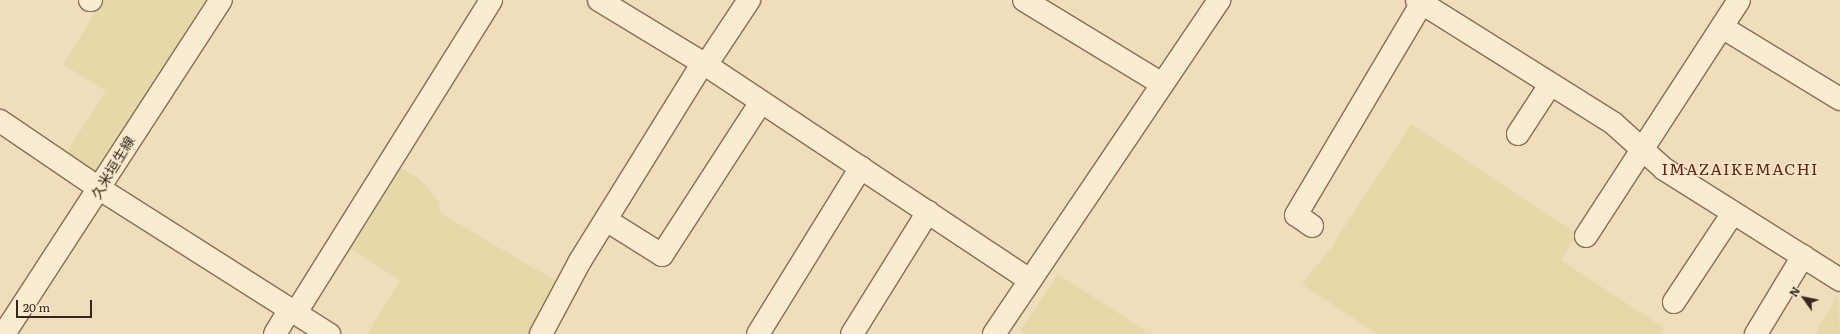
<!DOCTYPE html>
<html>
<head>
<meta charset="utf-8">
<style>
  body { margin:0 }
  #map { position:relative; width:1840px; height:334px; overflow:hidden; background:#f0ddbc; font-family:Literata,"Noto Sans JP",serif }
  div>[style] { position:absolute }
  .farmland>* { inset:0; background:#e6d8a9 }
  .roads { filter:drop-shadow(1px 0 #896d55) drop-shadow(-1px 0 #896d55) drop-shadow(0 1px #896d55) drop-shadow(0 -1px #896d55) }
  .street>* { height:22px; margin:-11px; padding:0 11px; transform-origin:11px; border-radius:11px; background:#fbebd0 }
  .secondary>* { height:22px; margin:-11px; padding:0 11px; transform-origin:11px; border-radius:11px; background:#fbebd0 }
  span { translate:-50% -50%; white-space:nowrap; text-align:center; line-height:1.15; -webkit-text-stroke:3px #f7e8cc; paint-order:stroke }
  .street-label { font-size:14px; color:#37261b }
  .quarter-label { font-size:16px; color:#662217; letter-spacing:1px }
  .north { position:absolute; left:1784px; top:278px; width:40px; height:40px; -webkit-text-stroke:3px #f7e8cc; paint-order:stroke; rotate:303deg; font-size:11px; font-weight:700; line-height:16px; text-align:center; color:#37261b }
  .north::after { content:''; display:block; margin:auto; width:14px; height:18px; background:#37261b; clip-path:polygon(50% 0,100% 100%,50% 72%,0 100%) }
  .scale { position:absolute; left:16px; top:300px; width:76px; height:18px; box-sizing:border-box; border:2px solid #37261b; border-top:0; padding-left:5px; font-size:12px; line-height:14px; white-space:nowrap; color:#37261b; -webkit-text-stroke:3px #f7e8cc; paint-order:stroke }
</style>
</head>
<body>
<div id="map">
  <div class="farmland">
    <div style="clip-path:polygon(103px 0,205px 0,95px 175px,65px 155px,106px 91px,63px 64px)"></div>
    <div style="clip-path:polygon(1411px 124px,1578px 234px,1561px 260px,1664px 328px,1660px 334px,1377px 334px,1302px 284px,1331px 248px)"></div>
    <div style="clip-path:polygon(401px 168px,418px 178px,439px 201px,440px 213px,556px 281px,527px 334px,367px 334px,400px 280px,348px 247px)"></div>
    <div style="clip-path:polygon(1058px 274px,1150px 334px,1024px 334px,1020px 331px)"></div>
    <div style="clip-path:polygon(1838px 295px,1840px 334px,1815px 334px)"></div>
  </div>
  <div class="roads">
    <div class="street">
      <div style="left:90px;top:0;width:1px"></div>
      <div style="left:599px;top:0;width:125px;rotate:31.3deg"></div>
      <div style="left:706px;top:65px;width:389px;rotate:33.6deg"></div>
      <div style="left:1024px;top:0;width:162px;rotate:31.3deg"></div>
      <div style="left:1417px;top:0;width:231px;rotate:32.1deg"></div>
      <div style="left:1613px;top:123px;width:69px;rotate:42deg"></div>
      <div style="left:1664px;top:169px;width:208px;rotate:32.2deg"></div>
      <div style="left:1722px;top:27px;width:138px;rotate:31.4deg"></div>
      <div style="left:706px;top:65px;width:78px;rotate:-56.5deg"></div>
      <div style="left:0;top:121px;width:117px;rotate:34.2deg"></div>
      <div style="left:97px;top:187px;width:275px;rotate:32.4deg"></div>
      <div style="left:1518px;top:134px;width:59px;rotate:-56.9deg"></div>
      <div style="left:606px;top:220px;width:66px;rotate:32deg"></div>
      <div style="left:662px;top:255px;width:182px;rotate:-57.1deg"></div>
      <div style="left:1312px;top:226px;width:19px;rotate:-145deg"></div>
      <div style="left:1296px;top:215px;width:247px;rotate:-59.3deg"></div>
      <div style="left:1586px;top:236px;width:281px;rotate:-57deg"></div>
      <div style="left:1674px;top:302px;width:107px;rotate:-56.5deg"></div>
      <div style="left:295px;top:314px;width:370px;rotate:-58deg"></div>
      <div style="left:275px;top:334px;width:27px;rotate:-59deg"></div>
      <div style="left:541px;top:334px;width:83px;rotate:-61.9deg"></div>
      <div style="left:580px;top:261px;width:233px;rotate:-58.2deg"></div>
      <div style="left:758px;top:334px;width:196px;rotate:-58.3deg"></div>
      <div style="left:852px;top:334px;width:144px;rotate:-58.1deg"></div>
      <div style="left:994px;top:334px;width:403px;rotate:-56deg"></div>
      <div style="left:1756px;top:334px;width:91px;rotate:-58.9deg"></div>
    </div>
    <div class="secondary">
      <div style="left:4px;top:334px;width:398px;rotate:-57deg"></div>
    </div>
  </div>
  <div class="street-label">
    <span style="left:112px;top:167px;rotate:-59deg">久米垣生線</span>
  </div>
  <div class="quarter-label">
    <span style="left:1740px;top:168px">IMAZAIKEMACHI</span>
  </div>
  <div class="north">N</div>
  <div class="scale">20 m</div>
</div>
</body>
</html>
